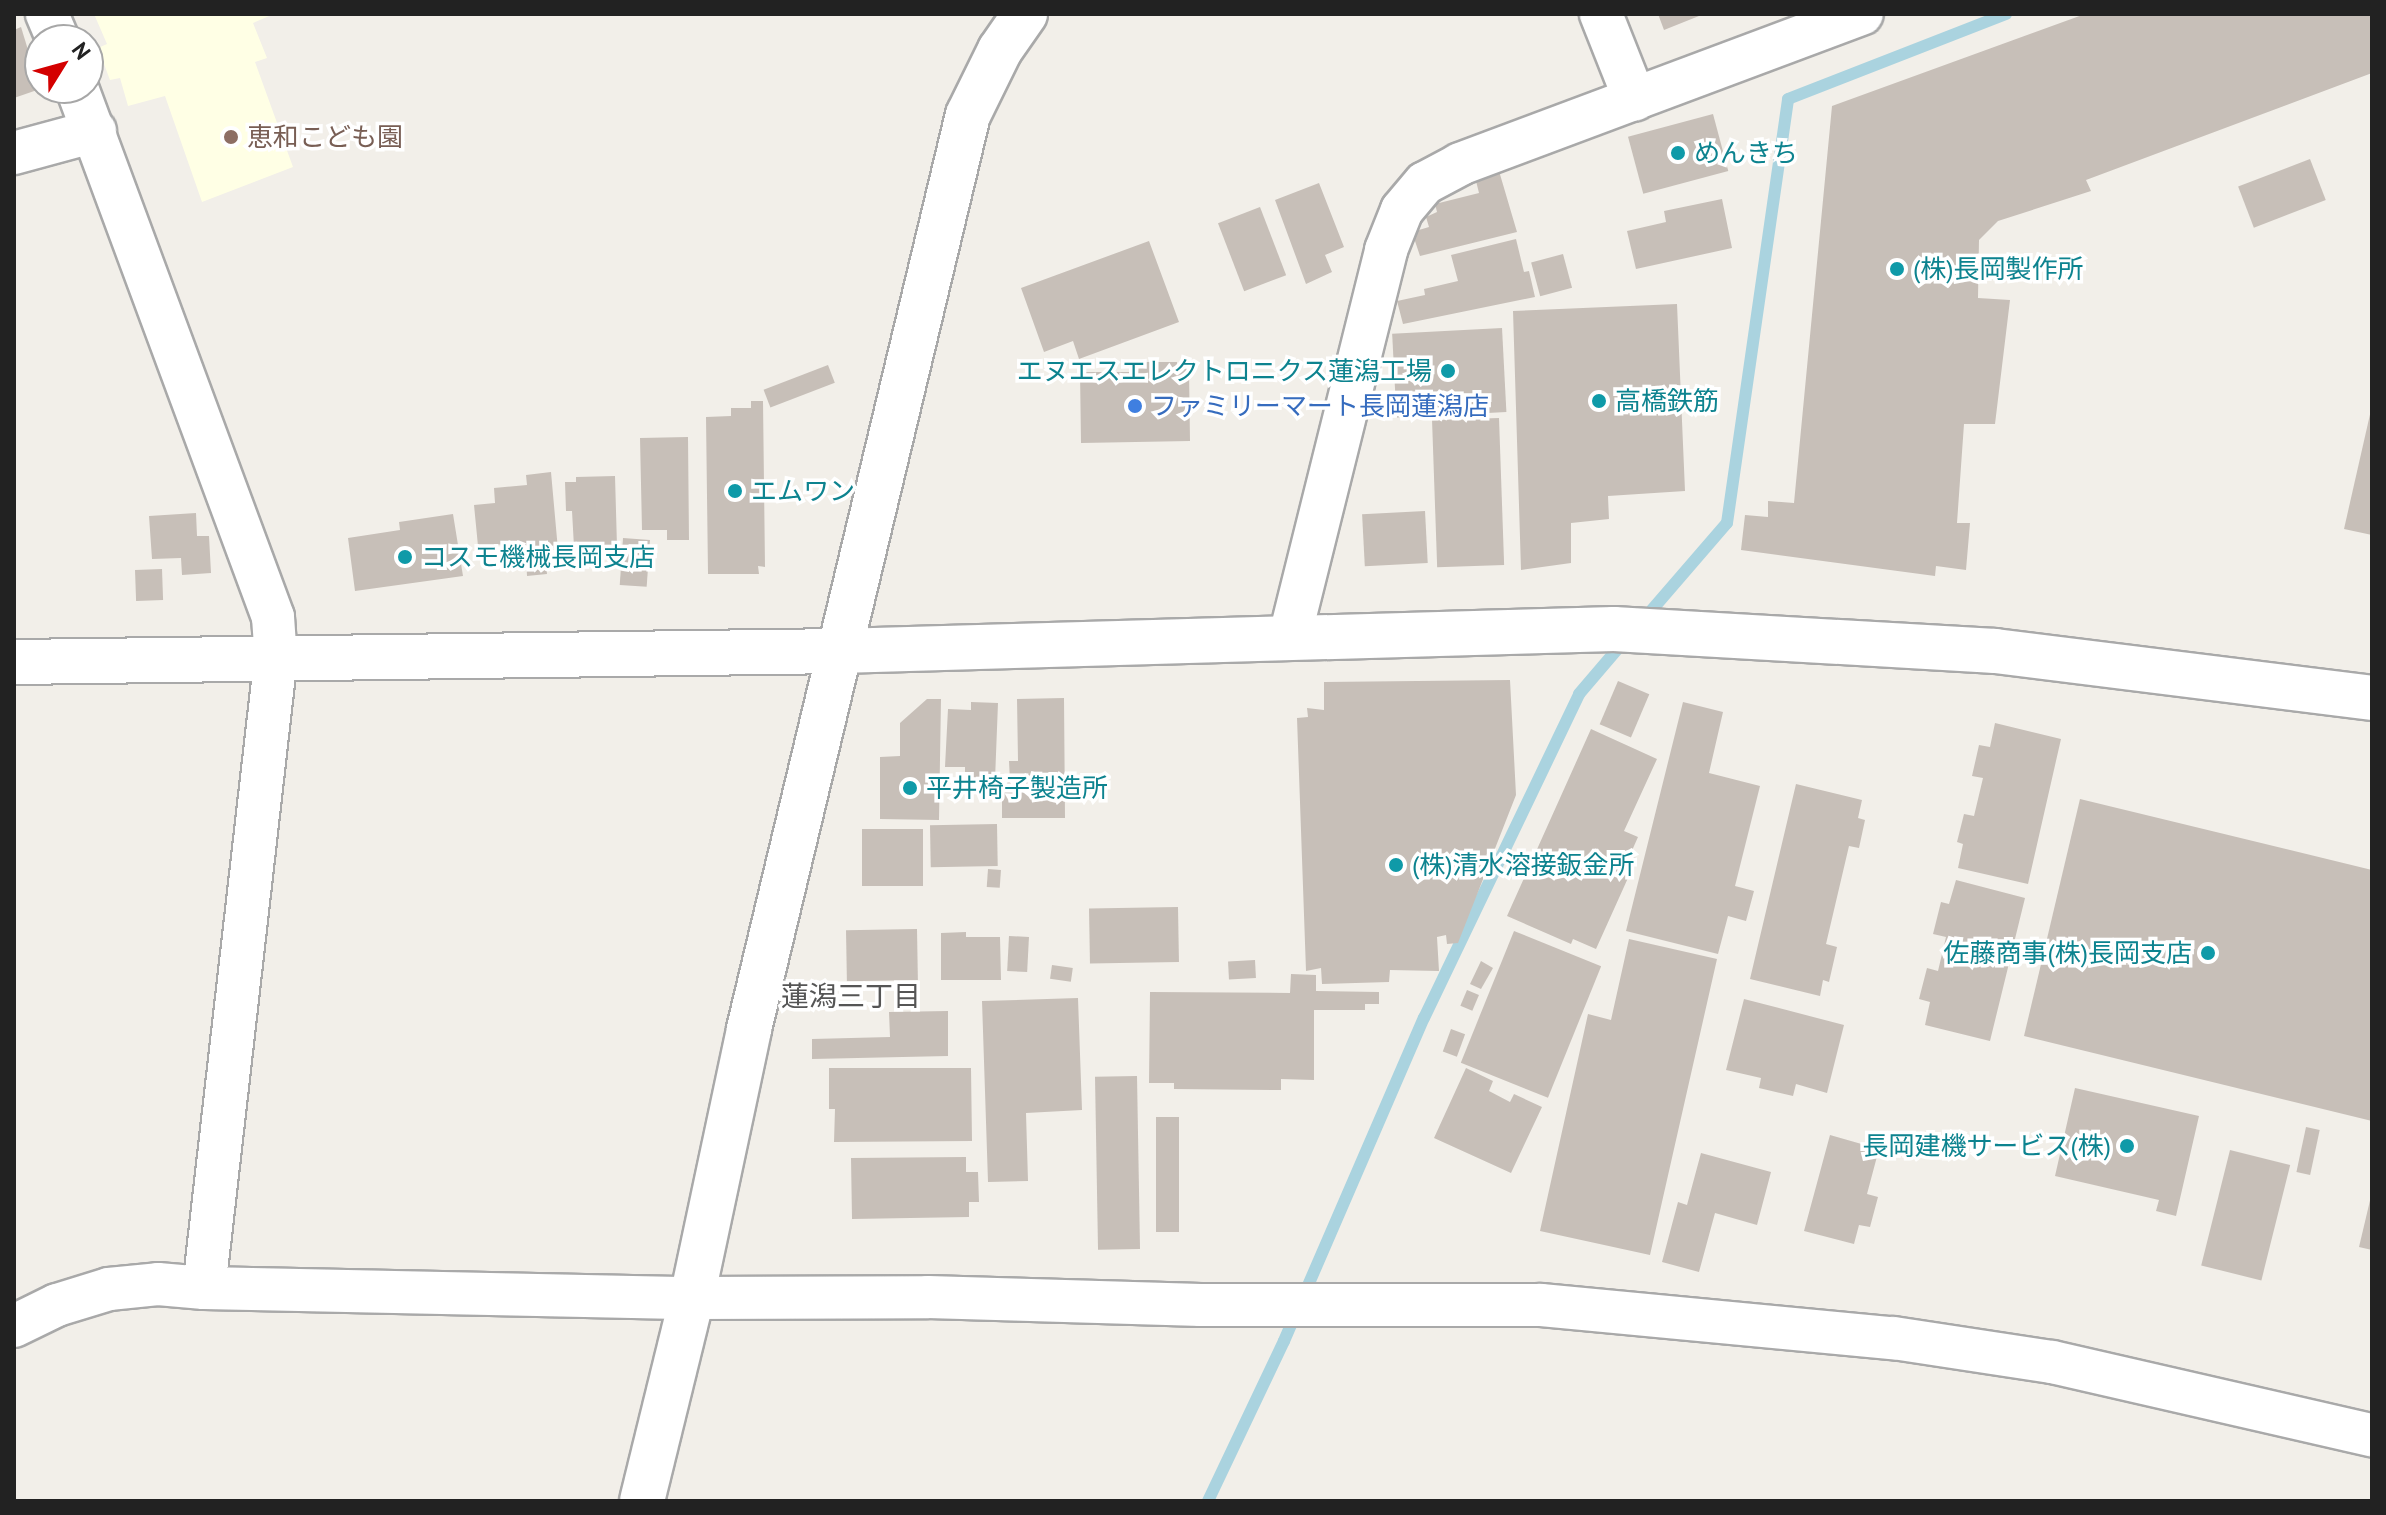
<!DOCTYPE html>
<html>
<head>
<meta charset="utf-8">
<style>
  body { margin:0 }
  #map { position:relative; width:2386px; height:1515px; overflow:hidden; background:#f2efe9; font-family:"PT Sans","Noto Sans JP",sans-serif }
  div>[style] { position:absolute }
  .education>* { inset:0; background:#ffffe5 }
  .stream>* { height:12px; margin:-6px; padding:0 6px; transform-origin:6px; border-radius:6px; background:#aad3df }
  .building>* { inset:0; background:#c7bfb8; transform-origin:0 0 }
  .roads { filter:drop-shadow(2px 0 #a9a9a9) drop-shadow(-2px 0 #a9a9a9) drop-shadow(0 2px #a9a9a9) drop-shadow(0 -2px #a9a9a9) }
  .minor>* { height:42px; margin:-21px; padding:0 21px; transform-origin:21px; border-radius:21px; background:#fff }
  .tertiary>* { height:44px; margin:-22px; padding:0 22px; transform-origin:22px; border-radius:22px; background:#fff }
  .dots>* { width:22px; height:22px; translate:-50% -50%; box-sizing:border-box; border:4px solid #fff; border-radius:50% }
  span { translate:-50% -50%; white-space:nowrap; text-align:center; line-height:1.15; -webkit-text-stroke:7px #fff; paint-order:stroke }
  .education-label { font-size:26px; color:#785e54 }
  .left { translate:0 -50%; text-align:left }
  .culture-label { font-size:26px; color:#0d838f }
  .right { translate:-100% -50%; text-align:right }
  .shop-label { font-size:26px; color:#366cbe }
  .neighbourhood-label { font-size:28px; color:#555 }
  .frame { position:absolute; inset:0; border:16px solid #222; pointer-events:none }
  .north { position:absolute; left:24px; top:24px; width:80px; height:80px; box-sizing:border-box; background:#fff; border:2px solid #a7a7a7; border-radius:50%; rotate:53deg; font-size:22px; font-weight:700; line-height:32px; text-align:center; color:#222 }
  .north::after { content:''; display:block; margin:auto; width:28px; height:36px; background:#d40000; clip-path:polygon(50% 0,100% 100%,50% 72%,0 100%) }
</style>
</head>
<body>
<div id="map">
  <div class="education">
    <div style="clip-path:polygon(94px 14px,274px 14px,253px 23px,267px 58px,255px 62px,293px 167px,202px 202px,165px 96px,128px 106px,120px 78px,110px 80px,98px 48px,107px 44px)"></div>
  </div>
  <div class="stream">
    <div style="left:1644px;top:619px;width:127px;rotate:-49.2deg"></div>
    <div style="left:1727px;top:523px;width:428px;rotate:-81.8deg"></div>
    <div style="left:1788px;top:99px;width:234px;rotate:-21.3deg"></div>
    <div style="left:1208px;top:1501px;width:177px;rotate:-64.6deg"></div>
    <div style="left:1284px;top:1341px;width:352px;rotate:-66.6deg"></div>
    <div style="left:1424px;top:1018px;width:359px;rotate:-64.4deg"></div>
    <div style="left:1579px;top:694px;width:72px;rotate:-49.5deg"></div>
  </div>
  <div class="building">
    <div style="clip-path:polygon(1658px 14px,1704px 14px,1664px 30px)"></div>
    <div style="clip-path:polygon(2085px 14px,2372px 14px,2372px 73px,2086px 180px,2091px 191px,1998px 221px,1979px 240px,1978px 298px,2010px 300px,1995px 424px,1964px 424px,1957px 523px,1970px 523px,1966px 570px,1936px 566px,1935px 576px,1741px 550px,1745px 515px,1768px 517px,1768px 501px,1794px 503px,1832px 106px)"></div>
    <div style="clip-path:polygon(21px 27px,40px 89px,14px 98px,14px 30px)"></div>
    <div style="left:1713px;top:114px;width:59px;height:88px;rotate:75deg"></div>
    <div style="left:2310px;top:159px;width:44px;height:77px;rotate:69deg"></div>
    <div style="clip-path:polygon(1499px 171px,1517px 232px,1420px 256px,1412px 232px,1429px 227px,1426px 217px,1437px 212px,1435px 204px,1479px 193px,1475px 177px)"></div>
    <div style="clip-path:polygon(1319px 183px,1344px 247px,1325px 255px,1332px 272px,1306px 284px,1275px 200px)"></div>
    <div style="clip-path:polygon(1722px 199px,1732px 248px,1636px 269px,1627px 231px,1666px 222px,1664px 211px)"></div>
    <div style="left:1260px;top:207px;width:73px;height:45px;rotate:69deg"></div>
    <div style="clip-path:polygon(1516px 239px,1524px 272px,1529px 271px,1535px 297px,1403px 324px,1397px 301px,1425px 295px,1424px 289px,1458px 281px,1451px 255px)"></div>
    <div style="clip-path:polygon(1149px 241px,1179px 322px,1079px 359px,1073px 341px,1044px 352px,1021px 288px)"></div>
    <div style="left:1563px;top:254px;width:35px;height:33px;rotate:75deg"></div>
    <div style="clip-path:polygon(1677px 304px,1685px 491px,1608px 496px,1609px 519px,1571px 523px,1571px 563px,1521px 570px,1513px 311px)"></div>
    <div style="left:1502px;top:328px;width:84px;height:110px;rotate:87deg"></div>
    <div style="clip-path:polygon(1139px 362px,1177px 362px,1177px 369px,1189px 369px,1190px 441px,1081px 443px,1080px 372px,1138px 372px)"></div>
    <div style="left:828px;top:365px;width:19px;height:69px;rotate:69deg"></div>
    <div style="clip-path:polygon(751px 401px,763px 401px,765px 567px,758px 566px,759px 574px,708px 574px,706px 417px,731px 416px,731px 408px,751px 408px)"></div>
    <div style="clip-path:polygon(2371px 410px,2372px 410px,2372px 535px,2344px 529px)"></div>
    <div style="left:1499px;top:418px;width:147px;height:67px;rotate:88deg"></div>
    <div style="clip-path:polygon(688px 437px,689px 540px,667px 540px,667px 530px,642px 530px,640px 438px)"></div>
    <div style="clip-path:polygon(551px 472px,558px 550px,545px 552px,547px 574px,527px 576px,526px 556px,508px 558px,507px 544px,478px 546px,474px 505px,495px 503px,494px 488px,527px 485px,526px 475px)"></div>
    <div style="clip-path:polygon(615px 476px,617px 546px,574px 547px,572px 511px,566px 511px,565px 482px,576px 482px,576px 477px)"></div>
    <div style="left:1425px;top:511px;width:52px;height:63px;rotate:87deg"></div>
    <div style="clip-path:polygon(196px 513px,197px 536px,209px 536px,211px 573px,182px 575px,181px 558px,152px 559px,149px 516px)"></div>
    <div style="clip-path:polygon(453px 514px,463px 576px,355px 591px,348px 538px,400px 530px,399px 522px)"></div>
    <div style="left:623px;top:538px;width:27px;height:47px;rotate:4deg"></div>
    <div style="left:162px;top:569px;width:31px;height:27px;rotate:88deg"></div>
    <div style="clip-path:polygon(1510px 680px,1516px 795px,1458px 943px,1447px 944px,1446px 935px,1437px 937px,1439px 971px,1390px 970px,1389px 982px,1322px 984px,1321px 968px,1306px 971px,1297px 718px,1308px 717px,1307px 708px,1324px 710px,1324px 682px)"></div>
    <div style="left:1618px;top:681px;width:34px;height:47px;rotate:23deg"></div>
    <div style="clip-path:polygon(1064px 698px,1065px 818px,1002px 818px,1002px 781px,1010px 781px,1009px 761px,1018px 761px,1017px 699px)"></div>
    <div style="clip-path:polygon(927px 699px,941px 699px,939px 820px,880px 819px,880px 757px,900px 756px,900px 723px)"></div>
    <div style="clip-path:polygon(971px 702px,998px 703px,995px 780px,965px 779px,965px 767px,945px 767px,948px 709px,971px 710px)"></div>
    <div style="clip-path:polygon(1683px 702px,1723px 712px,1709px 773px,1760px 786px,1735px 886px,1754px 891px,1746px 921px,1728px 916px,1718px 954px,1626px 931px)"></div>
    <div style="clip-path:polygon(1995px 723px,2061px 739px,2028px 884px,1958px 868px,1963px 844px,1957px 842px,1964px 814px,1974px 816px,1983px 778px,1972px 776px,1979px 745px,1990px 747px)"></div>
    <div style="clip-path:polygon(1591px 729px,1657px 759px,1624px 831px,1638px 837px,1630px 855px,1637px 858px,1596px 949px,1573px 939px,1571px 944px,1507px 916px)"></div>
    <div style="clip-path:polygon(1796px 784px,1862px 800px,1858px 818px,1865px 820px,1859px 848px,1849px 846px,1826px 944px,1837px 947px,1829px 982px,1823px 980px,1820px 996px,1750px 979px)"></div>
    <div style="clip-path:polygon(2080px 799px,2372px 870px,2372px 1121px,2024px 1036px)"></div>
    <div style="left:997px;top:824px;width:42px;height:67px;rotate:89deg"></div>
    <div style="left:862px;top:829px;width:61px;height:57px"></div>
    <div style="left:988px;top:869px;width:13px;height:18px;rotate:4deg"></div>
    <div style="clip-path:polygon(1956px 880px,2025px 898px,1990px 1041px,1925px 1025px,1930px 1002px,1919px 999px,1927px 968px,1938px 971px,1946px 937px,1933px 934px,1941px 902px,1949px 904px)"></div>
    <div style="left:1178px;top:907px;width:55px;height:89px;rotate:89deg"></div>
    <div style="left:917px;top:929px;width:51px;height:71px;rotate:89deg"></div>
    <div style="left:1514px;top:931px;width:94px;height:142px;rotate:22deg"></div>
    <div style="clip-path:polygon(966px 932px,966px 937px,1000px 937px,1001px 980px,941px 980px,941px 933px)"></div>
    <div style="left:1009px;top:936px;width:20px;height:35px;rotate:3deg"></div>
    <div style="clip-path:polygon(1629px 939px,1717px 959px,1650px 1255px,1540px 1231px,1588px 1014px,1611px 1020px)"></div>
    <div style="left:1255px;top:960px;width:18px;height:27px;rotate:87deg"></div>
    <div style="clip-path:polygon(1481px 961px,1493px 968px,1481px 989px,1470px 984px)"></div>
    <div style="left:1052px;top:965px;width:21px;height:14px;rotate:8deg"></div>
    <div style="clip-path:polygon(1291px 974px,1316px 975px,1316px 991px,1379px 992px,1379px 1004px,1365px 1004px,1365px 1010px,1314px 1010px,1314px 1080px,1281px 1079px,1281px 1090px,1174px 1089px,1174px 1083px,1149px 1083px,1150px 992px,1290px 993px)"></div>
    <div style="left:1467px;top:990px;width:13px;height:17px;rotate:23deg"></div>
    <div style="clip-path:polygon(1078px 998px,1082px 1110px,1026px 1113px,1028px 1181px,988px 1182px,982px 1001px)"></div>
    <div style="clip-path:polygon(1744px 999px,1844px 1025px,1827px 1093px,1796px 1084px,1793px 1096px,1759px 1088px,1761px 1078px,1726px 1070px)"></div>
    <div style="clip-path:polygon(948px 1011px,948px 1056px,812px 1059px,812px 1039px,890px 1037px,889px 1012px)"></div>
    <div style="left:1451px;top:1029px;width:15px;height:24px;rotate:20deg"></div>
    <div style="clip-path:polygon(829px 1068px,971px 1068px,972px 1141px,834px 1142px,835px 1109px,829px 1109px)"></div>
    <div style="clip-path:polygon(1466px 1068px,1493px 1081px,1489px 1091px,1510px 1102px,1514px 1094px,1542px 1107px,1511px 1173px,1434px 1138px)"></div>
    <div style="left:1137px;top:1076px;width:173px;height:42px;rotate:89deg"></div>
    <div style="clip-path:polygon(2075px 1088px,2199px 1116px,2176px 1216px,2156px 1211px,2159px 1200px,2055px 1176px)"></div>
    <div style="left:1179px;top:1117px;width:115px;height:23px;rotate:90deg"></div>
    <div style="left:2306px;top:1127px;width:14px;height:46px;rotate:12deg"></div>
    <div style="clip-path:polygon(1830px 1135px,1879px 1149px,1867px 1194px,1878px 1197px,1870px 1227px,1859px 1225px,1854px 1244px,1804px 1231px)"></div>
    <div style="left:2230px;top:1150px;width:62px;height:119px;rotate:14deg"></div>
    <div style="clip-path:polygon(1701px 1153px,1771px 1172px,1757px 1225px,1715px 1213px,1699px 1272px,1662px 1262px,1678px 1202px,1687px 1205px)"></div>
    <div style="clip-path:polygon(966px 1157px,966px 1172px,978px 1172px,979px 1202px,969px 1202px,969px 1217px,852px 1219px,851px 1158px)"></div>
    <div style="clip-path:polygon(2372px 1192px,2372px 1250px,2359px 1247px)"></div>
  </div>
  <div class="roads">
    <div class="minor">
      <div style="left:47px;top:14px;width:28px;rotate:67deg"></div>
      <div style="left:1601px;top:14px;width:92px;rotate:68.4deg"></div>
      <div style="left:77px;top:88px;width:564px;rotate:69.67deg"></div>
      <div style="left:273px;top:617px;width:39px;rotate:86deg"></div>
      <div style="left:276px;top:656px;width:636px;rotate:96.5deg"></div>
      <div style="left:14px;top:153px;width:84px;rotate:-15.2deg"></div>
      <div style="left:1290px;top:636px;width:398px;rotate:-76deg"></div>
      <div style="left:1386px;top:250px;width:43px;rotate:-68.2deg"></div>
      <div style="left:1402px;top:210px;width:35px;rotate:-50deg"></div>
      <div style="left:1425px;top:183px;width:40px;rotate:-28deg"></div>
      <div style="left:1460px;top:164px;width:429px;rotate:-20.5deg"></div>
      <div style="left:14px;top:1326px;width:48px;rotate:-26deg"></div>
      <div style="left:57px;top:1305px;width:54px;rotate:-17.1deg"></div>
      <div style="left:109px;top:1289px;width:49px;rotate:-5.8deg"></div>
      <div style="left:158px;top:1284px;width:46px;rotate:5deg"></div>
      <div style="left:204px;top:1288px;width:488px;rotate:1.2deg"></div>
      <div style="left:692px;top:1298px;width:236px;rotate:-0.2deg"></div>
      <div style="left:928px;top:1297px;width:273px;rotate:1.7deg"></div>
      <div style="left:1201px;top:1305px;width:340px"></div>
      <div style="left:1541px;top:1305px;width:354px;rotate:5.4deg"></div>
      <div style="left:1893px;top:1338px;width:161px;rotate:8.6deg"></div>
      <div style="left:2052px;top:1362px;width:328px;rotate:12.9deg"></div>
    </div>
    <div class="tertiary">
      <div style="left:14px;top:662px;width:825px;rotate:-0.76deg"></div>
      <div style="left:839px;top:651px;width:775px;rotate:-1.63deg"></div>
      <div style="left:1614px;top:629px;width:382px;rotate:3.3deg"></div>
      <div style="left:1995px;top:651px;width:380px;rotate:7.1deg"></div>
      <div style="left:642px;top:1501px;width:209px;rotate:-76.2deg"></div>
      <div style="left:692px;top:1298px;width:275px;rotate:-78deg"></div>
      <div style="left:749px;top:1029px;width:940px;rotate:-76.53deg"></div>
      <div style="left:968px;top:115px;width:72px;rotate:-63.8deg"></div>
      <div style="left:1000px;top:50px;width:44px;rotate:-55.2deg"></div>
    </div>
  </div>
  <div class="dots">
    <div style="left:231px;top:137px;background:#8d6e63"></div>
    <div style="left:1678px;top:153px;background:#0f9aa8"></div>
    <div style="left:1897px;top:269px;background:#0f9aa8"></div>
    <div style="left:1448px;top:371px;background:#0f9aa8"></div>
    <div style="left:1599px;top:401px;background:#0f9aa8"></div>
    <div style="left:1135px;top:406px;background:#3f7fe0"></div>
    <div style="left:735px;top:491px;background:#0f9aa8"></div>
    <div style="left:405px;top:557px;background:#0f9aa8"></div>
    <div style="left:910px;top:788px;background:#0f9aa8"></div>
    <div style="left:1396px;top:865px;background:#0f9aa8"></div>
    <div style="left:2208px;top:953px;background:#0f9aa8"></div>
    <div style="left:2127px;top:1146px;background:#0f9aa8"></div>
  </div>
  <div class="education-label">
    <span class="left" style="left:247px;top:137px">恵和こども園</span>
  </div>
  <div class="culture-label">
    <span class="left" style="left:1694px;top:153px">めんきち</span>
    <span class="left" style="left:1913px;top:269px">(株)長岡製作所</span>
    <span class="right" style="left:1432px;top:371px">エヌエスエレクトロニクス蓮潟工場</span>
    <span class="left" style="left:1615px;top:401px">高橋鉄筋</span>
    <span class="left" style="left:751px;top:491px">エムワン</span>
    <span class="left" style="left:421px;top:557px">コスモ機械長岡支店</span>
    <span class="left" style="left:926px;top:788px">平井椅子製造所</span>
    <span class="left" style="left:1412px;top:865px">(株)清水溶接鈑金所</span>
    <span class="right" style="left:2192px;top:953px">佐藤商事(株)長岡支店</span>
    <span class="right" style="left:2111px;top:1146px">長岡建機サービス(株)</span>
  </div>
  <div class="shop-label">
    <span class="left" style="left:1151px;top:406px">ファミリーマート長岡蓮潟店</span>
  </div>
  <div class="neighbourhood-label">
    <span style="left:851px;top:996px">蓮潟三丁目</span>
  </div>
  <div class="frame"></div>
  <div class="north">N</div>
</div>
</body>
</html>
